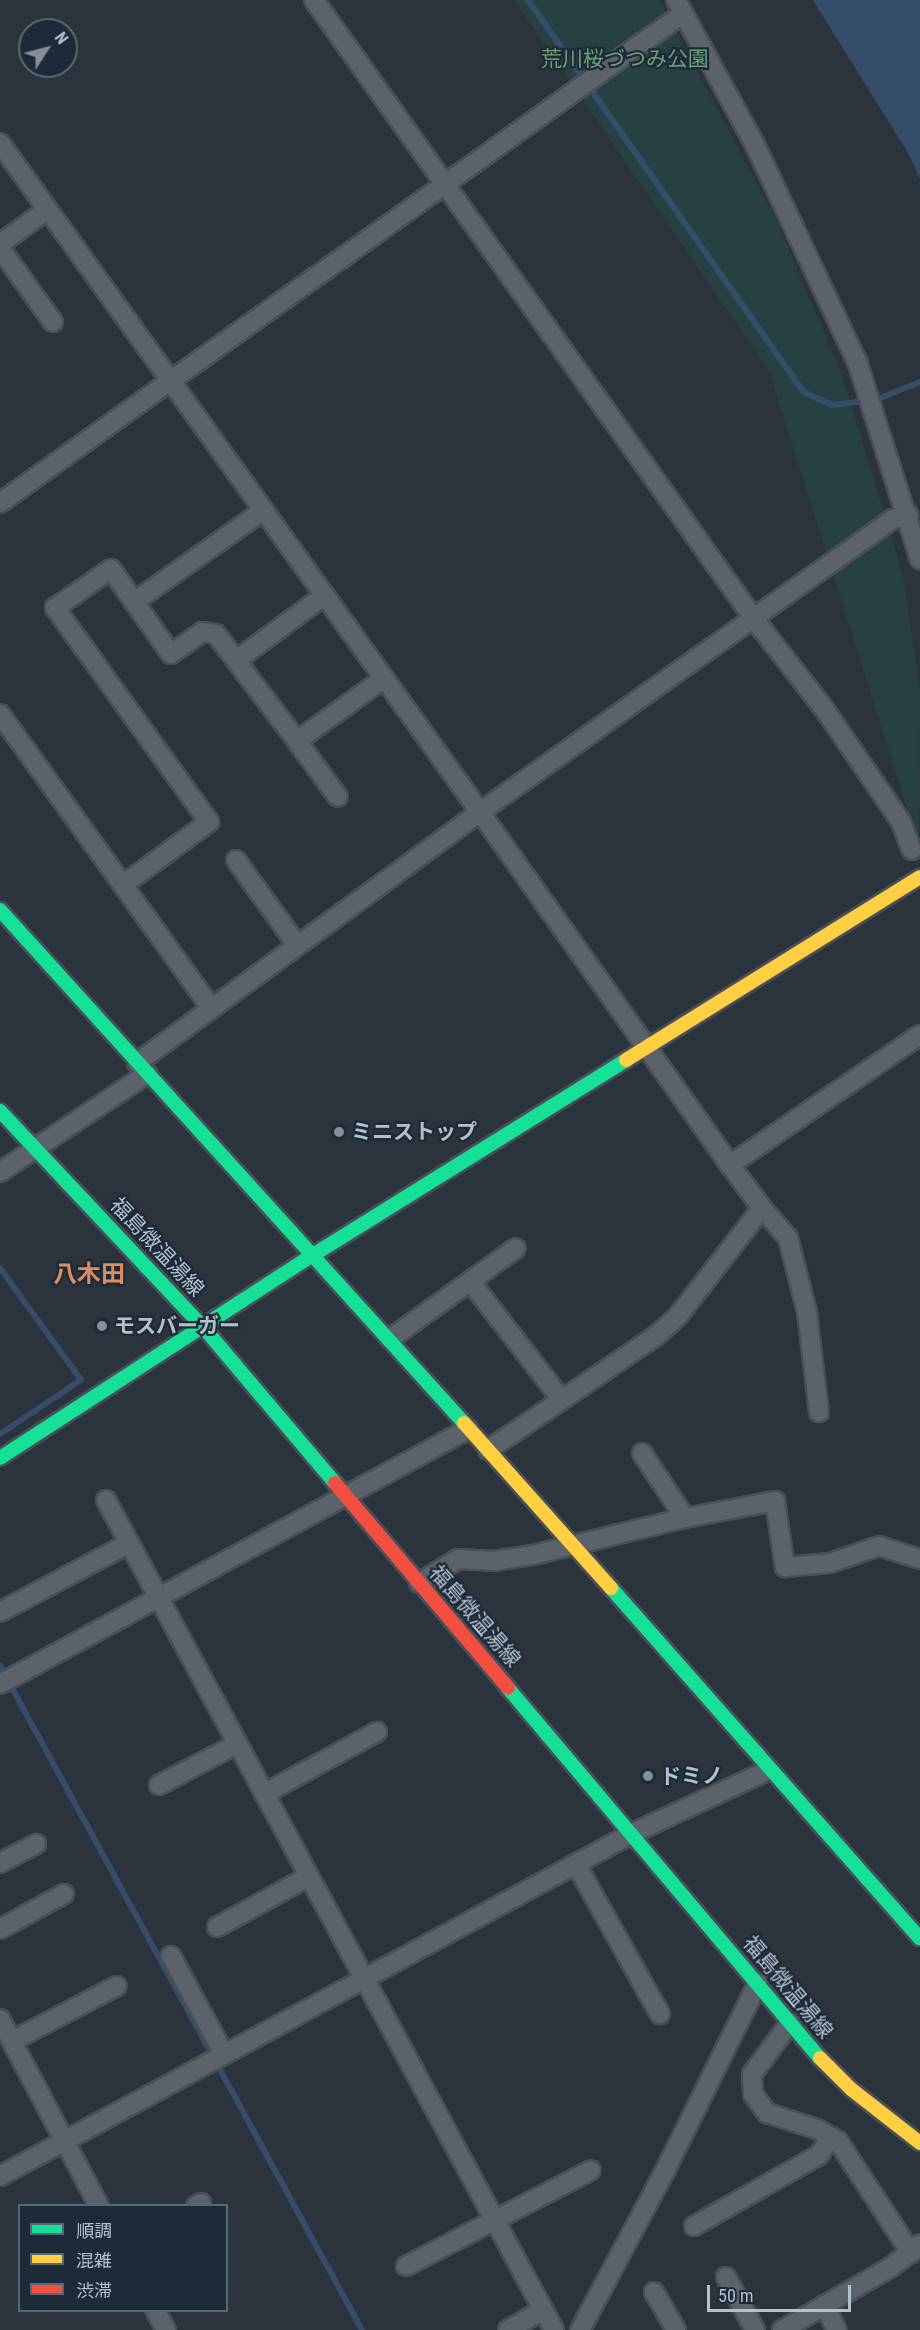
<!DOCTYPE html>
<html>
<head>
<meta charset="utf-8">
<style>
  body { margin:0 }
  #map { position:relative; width:920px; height:2330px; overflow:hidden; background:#2b333c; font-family:"Roboto Condensed","Noto Sans JP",sans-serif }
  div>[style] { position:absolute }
  .green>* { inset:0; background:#274143 }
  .water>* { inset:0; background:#354d68 }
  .stream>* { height:6px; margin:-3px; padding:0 3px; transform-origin:3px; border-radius:3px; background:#354d68 }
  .roads { filter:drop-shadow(2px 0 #494f56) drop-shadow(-2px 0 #494f56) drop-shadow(0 2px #494f56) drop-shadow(0 -2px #494f56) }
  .street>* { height:18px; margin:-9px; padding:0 9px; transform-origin:9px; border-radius:9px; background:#5c6269 }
  .fast>* { height:14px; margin:-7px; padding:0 7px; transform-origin:7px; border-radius:7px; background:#16e098 }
  .slow>* { height:14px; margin:-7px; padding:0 7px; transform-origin:7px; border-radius:7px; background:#ffcf43 }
  .jam>* { height:14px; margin:-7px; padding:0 7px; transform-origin:7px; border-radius:7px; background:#f24e42 }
  .dots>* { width:16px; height:16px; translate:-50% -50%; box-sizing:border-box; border:3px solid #1d2a38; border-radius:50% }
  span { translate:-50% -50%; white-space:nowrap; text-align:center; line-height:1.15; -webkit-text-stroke:4.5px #1d2a38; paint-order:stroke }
  .park-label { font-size:21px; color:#6aa072 }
  .poi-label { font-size:21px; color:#b5c0cd; font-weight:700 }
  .left { translate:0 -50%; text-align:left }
  .street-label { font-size:21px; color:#b5c0cd }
  .quarter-label { font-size:24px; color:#df8c5e; font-weight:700 }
  .legend { position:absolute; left:18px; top:2204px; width:210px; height:108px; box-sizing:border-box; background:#1d2a38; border:2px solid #5a6674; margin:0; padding:8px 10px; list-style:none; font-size:18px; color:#b5c0cd }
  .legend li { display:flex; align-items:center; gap:12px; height:30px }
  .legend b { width:30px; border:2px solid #5a6674 }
  .north { position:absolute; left:18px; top:18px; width:60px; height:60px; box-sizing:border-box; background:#1d2a38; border:2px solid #5a6674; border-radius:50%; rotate:54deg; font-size:16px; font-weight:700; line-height:24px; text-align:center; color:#b5c0cd }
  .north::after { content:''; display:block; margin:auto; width:21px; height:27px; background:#858f9a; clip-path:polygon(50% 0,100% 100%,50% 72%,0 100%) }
  .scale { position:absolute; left:707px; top:2285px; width:144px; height:27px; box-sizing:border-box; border:3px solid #b5c0cd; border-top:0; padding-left:8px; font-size:18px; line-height:21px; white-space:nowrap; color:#b5c0cd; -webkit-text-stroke:4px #1d2a38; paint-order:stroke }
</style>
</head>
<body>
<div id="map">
  <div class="green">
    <div style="clip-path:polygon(514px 0,659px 0,776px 219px,841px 372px,903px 575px,920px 690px,919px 846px,769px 371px)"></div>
  </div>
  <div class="water">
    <div style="clip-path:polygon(813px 0,920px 0,920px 179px,908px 153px)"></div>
  </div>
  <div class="stream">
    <div style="left:528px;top:0;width:479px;rotate:54.9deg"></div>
    <div style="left:803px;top:392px;width:32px;rotate:24deg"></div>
    <div style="left:832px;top:405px;width:43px;rotate:-6.6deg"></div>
    <div style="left:875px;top:400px;width:48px;rotate:-21.8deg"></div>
    <div style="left:0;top:1268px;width:138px;rotate:54.1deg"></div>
    <div style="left:81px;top:1380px;width:97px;rotate:146.3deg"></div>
    <div style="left:0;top:1666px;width:756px;rotate:61.4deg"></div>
  </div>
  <div class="roads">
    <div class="street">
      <div style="left:314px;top:0;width:759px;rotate:54.59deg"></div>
      <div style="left:754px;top:619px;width:115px;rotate:52deg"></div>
      <div style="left:825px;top:710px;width:135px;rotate:55.8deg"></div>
      <div style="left:901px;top:822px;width:30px;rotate:69deg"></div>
      <div style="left:676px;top:0;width:167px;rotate:61.4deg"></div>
      <div style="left:756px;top:147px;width:240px;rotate:64.8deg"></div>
      <div style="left:858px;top:364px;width:205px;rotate:72.4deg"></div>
      <div style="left:0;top:143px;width:823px;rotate:54.34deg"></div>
      <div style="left:480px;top:812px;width:506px;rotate:-35.35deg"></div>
      <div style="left:893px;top:519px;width:16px;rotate:-15deg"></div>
      <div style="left:0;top:244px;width:59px;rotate:-36.1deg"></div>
      <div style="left:0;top:248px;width:91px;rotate:54.4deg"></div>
      <div style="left:0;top:503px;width:841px;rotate:-35.62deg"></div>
      <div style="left:134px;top:602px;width:159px;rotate:-35.3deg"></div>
      <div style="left:238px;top:659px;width:108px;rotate:-36.3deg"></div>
      <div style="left:0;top:714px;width:362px;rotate:54.3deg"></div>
      <div style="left:297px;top:741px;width:69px;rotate:53.8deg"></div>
      <div style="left:236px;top:860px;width:105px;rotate:54.3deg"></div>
      <div style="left:123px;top:885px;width:107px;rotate:-36.2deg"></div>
      <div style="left:209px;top:822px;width:264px;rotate:-125.7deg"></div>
      <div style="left:55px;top:608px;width:68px;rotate:-34.9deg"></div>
      <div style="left:111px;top:569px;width:104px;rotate:54.8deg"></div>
      <div style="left:171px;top:654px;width:38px;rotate:-35deg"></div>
      <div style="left:202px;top:632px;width:14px;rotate:8deg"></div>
      <div style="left:216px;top:634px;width:134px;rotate:52.9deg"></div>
      <div style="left:297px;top:741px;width:106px;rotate:-35.8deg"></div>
      <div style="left:137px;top:1063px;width:425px;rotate:-36.2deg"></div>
      <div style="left:480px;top:812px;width:433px;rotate:54.7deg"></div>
      <div style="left:730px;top:1165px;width:230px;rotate:-34.4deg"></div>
      <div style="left:0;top:1172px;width:177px;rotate:-33.7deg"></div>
      <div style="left:762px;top:1208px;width:40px;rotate:49deg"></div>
      <div style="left:788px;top:1238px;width:76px;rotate:75.6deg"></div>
      <div style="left:807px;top:1312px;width:101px;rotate:83.2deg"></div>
      <div style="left:470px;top:1281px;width:150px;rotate:52.3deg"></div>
      <div style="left:390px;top:1339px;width:155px;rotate:-35.8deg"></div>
      <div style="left:488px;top:1450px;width:203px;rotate:-34.2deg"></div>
      <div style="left:656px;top:1336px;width:30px;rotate:-42deg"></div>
      <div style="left:678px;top:1316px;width:137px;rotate:-52.1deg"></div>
      <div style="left:762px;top:1208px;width:54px;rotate:-126.7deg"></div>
      <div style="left:642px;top:1453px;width:78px;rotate:56.5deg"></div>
      <div style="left:106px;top:1500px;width:943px;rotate:61.64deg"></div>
      <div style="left:419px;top:1583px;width:46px;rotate:-31.6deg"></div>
      <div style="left:458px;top:1559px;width:36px;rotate:3deg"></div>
      <div style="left:494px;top:1561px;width:39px;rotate:-9deg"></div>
      <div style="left:533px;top:1555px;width:156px;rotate:-13.7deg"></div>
      <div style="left:685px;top:1518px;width:92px;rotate:-10.7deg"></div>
      <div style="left:775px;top:1501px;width:67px;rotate:81.4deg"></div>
      <div style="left:785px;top:1567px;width:45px;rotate:-5.1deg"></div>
      <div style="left:830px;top:1563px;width:52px;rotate:-19.1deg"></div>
      <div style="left:879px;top:1546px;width:43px;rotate:17.6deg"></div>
      <div style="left:0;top:1612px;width:146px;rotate:-28.1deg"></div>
      <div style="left:0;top:1684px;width:533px;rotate:-28.58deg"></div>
      <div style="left:159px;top:1785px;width:88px;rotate:-27.7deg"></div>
      <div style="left:264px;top:1794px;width:129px;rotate:-28.8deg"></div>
      <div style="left:0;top:1863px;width:41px;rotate:-27.8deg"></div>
      <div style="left:576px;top:1864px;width:172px;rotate:60.8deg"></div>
      <div style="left:217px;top:1927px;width:104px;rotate:-28.8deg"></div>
      <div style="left:0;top:1929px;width:73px;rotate:-28.7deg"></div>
      <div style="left:171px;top:1956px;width:111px;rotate:61.6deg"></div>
      <div style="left:0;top:2019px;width:212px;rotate:62.1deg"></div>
      <div style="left:790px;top:2023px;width:64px;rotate:126.7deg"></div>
      <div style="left:752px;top:2074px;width:20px;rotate:87deg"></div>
      <div style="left:753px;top:2094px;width:24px;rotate:54deg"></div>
      <div style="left:767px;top:2113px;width:52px;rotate:17.7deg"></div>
      <div style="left:817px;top:2129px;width:24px;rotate:30deg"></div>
      <div style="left:838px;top:2141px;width:134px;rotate:56.9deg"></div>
      <div style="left:14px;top:2040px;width:116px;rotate:-27.7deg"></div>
      <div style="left:0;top:2176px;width:720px;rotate:-28.45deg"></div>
      <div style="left:633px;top:1833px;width:150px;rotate:-24.9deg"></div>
      <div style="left:196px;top:2206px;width:6px;rotate:-31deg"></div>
      <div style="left:694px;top:2226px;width:144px;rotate:-29.6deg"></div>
      <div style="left:819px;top:2155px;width:22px;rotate:-56deg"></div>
      <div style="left:406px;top:2266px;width:208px;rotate:-27.4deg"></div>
      <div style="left:726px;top:2277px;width:60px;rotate:61.3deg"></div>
      <div style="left:654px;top:2292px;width:44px;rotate:59.9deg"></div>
      <div style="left:824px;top:2305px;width:28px;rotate:63deg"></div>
      <div style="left:155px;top:2310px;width:23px;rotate:61deg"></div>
      <div style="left:508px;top:2330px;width:40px;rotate:-29.7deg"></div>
      <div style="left:580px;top:2330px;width:180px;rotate:-61.9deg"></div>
      <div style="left:665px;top:2171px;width:210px;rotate:-63.7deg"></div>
      <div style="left:782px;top:2330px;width:126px;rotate:-30deg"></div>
      <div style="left:891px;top:2267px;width:37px;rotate:-38deg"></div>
    </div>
    <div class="fast">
      <div style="left:0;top:910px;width:692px;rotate:47.87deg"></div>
      <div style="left:0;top:1111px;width:298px;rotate:46.8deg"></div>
      <div style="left:204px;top:1328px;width:203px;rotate:49.8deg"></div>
      <div style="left:0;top:1458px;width:373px;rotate:-33deg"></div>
      <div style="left:313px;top:1255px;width:369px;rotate:-31.9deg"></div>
      <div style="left:611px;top:1588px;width:467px;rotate:48.6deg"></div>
      <div style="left:508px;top:1688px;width:484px;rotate:49.9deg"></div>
    </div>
    <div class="slow">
      <div style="left:626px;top:1060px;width:346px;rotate:-31.9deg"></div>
      <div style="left:464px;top:1423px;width:221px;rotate:48.3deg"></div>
      <div style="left:820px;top:2058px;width:44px;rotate:45deg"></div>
      <div style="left:851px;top:2089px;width:88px;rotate:38deg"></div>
    </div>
    <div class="jam">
      <div style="left:335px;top:1483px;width:268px;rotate:49.8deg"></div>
    </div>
  </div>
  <div class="dots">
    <div style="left:339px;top:1132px;background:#858f9a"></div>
    <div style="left:102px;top:1326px;background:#858f9a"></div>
    <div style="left:648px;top:1776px;background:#858f9a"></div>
  </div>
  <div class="park-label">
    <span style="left:625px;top:59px">荒川桜づつみ公園</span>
  </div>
  <div class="poi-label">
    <span class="left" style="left:351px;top:1132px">ミニストップ</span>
    <span class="left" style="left:114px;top:1326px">モスバーガー</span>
    <span class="left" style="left:660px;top:1776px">ドミノ</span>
  </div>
  <div class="street-label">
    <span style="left:157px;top:1247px;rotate:47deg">福島微温湯線</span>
    <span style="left:475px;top:1616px;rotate:49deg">福島微温湯線</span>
    <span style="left:788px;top:1987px;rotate:50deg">福島微温湯線</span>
  </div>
  <div class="quarter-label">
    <span style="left:89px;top:1275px">八木田</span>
  </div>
  <ul class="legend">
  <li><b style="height:8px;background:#16e098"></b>順調</li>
  <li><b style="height:8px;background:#ffcf43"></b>混雑</li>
  <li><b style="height:8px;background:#f24e42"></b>渋滞</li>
  </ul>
  <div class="north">N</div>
  <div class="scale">50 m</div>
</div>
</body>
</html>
